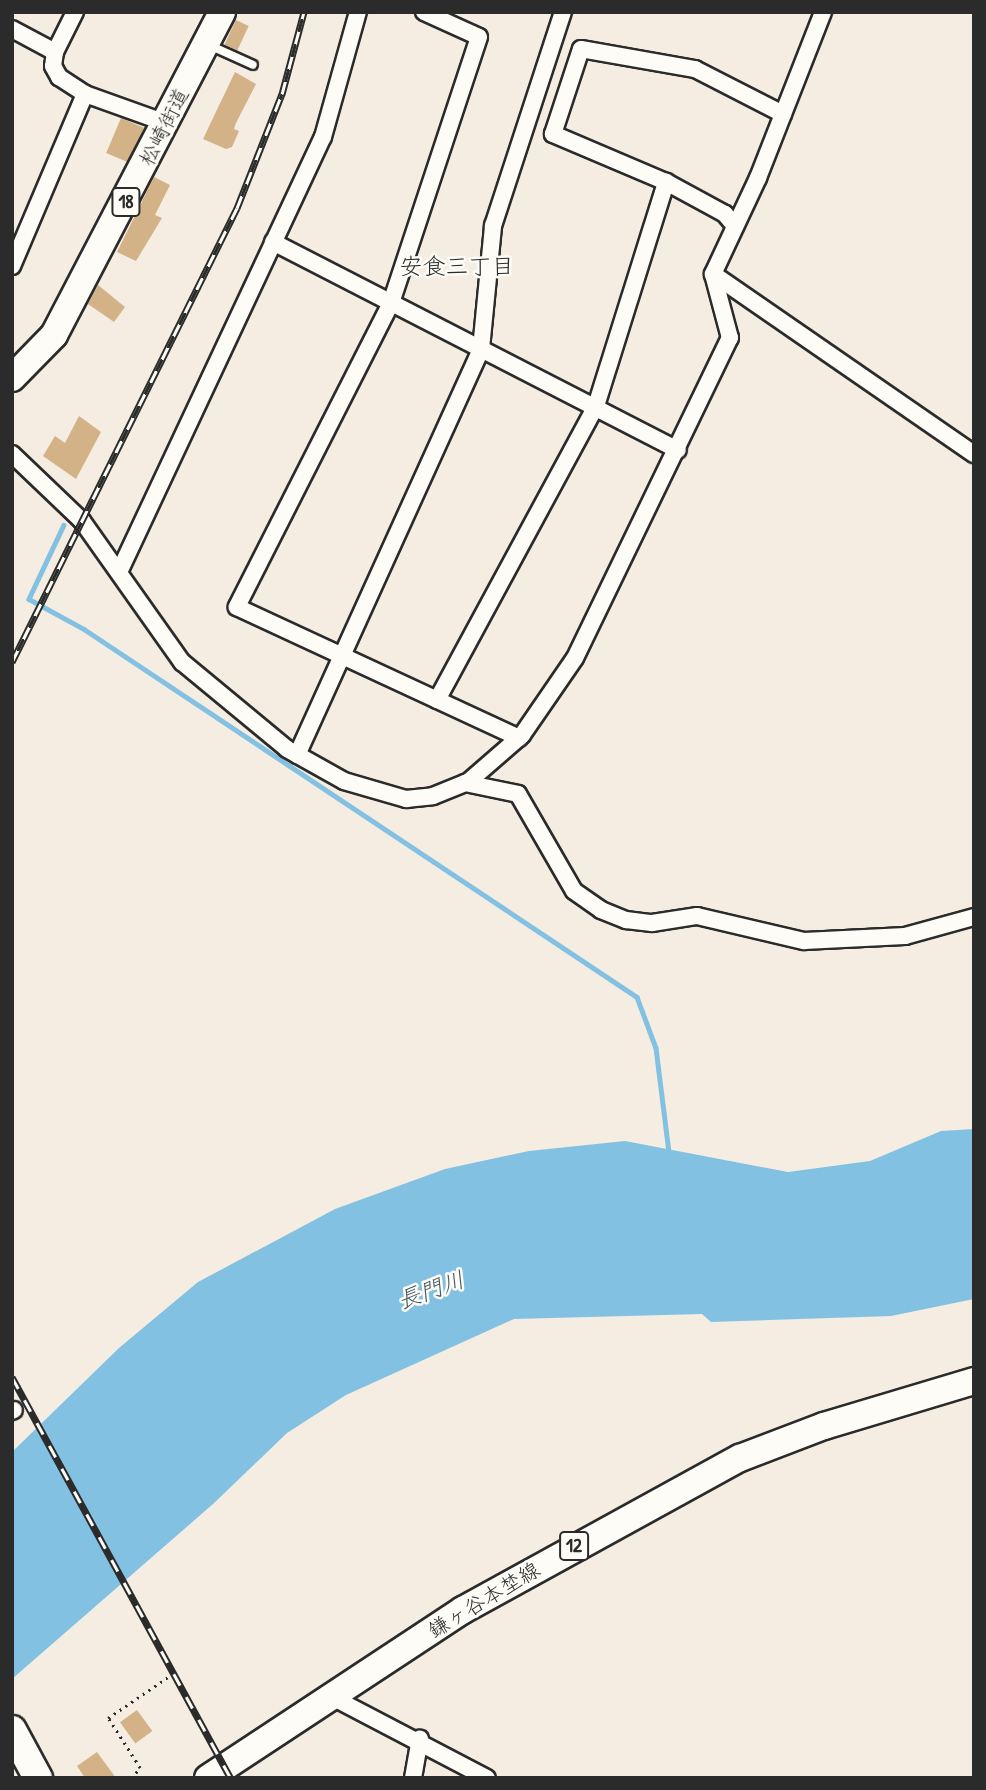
<!DOCTYPE html>
<html>
<head>
<meta charset="utf-8">
<style>
  body { margin:0 }
  #map { position:relative; width:986px; height:1790px; overflow:hidden; background:#f5ede1; font-family:"Patrick Hand","Klee One",sans-serif }
  div>[style] { position:absolute }
  .water>* { inset:0; background:#83c1e3 }
  .stream>* { height:4.5px; margin:-2.25px; padding:0 2.25px; transform-origin:2.25px; border-radius:2.25px; background:#83c1e3 }
  .building>* { inset:0; background:#d4b287; transform-origin:0 0 }
  .path>* { height:2.5px; margin-top:-1.25px; transform-origin:0; background:repeating-linear-gradient(90deg,#2b2b2b 0 2px,transparent 0 7px) }
  .roads { filter:drop-shadow(2px 0 #2b2b2b) drop-shadow(-2px 0 #2b2b2b) drop-shadow(0 2px #2b2b2b) drop-shadow(0 -2px #2b2b2b) }
  .service>* { height:8px; margin:-4px; padding:0 4px; transform-origin:4px; border-radius:4px; background:#fdfcf7 }
  .minor>* { height:16px; margin:-8px; padding:0 8px; transform-origin:8px; border-radius:8px; background:#fdfcf7 }
  .primary>* { height:26px; margin:-13px; padding:0 13px; transform-origin:13px; border-radius:13px; background:#fdfcf7 }
  .trunk>* { height:28px; margin:-14px; padding:0 14px; transform-origin:14px; border-radius:14px; background:#fdfcf7 }
  .rail>* { height:7px; margin-top:-3.5px; transform-origin:0; background:repeating-linear-gradient(90deg,#fdfcf7 0 13px,#2b2b2b 0 26px); box-sizing:border-box; border-block:2px solid #2b2b2b }
  span { translate:-50% -50%; white-space:nowrap; text-align:center; line-height:1.15; -webkit-text-stroke:5px #fdfcf7; paint-order:stroke }
  .shield-label span { padding:2px 5px; background:#fdfcf7; border:2px solid; border-radius:5px; -webkit-text-stroke-width:0 }
  .shield-label { font-size:19px; color:#2b2b2b; font-weight:700 }
  .street-label { font-size:21px; color:#2b2b2b }
  .neighbourhood-label { font-size:23px; color:#2b2b2b }
  .water-label { font-size:23px; color:#455862; font-style:italic }
  .frame { position:absolute; inset:0; border:14px solid #2b2b2b; pointer-events:none }
</style>
</head>
<body>
<div id="map">
  <div class="water">
    <div style="clip-path:polygon(974px 1129px,974px 1299px,891px 1316px,711px 1322px,702px 1314px,514px 1319px,346px 1395px,287px 1433px,213px 1504px,12px 1679px,12px 1452px,119px 1348px,198px 1282px,335px 1209px,445px 1169px,529px 1151px,625px 1141px,788px 1172px,870px 1161px,941px 1131px)"></div>
  </div>
  <div class="stream">
    <div style="left:64px;top:525px;width:82px;rotate:115.3deg"></div>
    <div style="left:29px;top:599px;width:63px;rotate:28.6deg"></div>
    <div style="left:84px;top:629px;width:664px;rotate:33.64deg"></div>
    <div style="left:637px;top:997px;width:54px;rotate:69.6deg"></div>
    <div style="left:656px;top:1048px;width:105px;rotate:82.9deg"></div>
  </div>
  <div class="building">
    <div style="left:236px;top:20px;width:14px;height:27px;rotate:25deg"></div>
    <div style="clip-path:polygon(235px 72px,256px 84px,236px 123px,234px 129px,239px 131px,232px 147px,226px 149px,203px 139px)"></div>
    <div style="left:121px;top:118px;width:25px;height:38px;rotate:23deg"></div>
    <div style="clip-path:polygon(154px 177px,170px 185px,155px 215px,162px 218px,136px 261px,117px 252px)"></div>
    <div style="clip-path:polygon(98px 285px,125px 307px,114px 322px,88px 304px)"></div>
    <div style="clip-path:polygon(79px 416px,101px 432px,76px 479px,43px 456px,55px 436px,65px 443px)"></div>
    <div style="left:137px;top:1710px;width:26px;height:21px;rotate:54deg"></div>
    <div style="clip-path:polygon(97px 1752px,116px 1778px,85px 1778px,77px 1766px)"></div>
  </div>
  <div class="path">
    <div style="left:131px;top:1778px;width:13px;rotate:-48deg"></div>
    <div style="left:140px;top:1768px;width:59px;rotate:-122.6deg"></div>
    <div style="left:108px;top:1718px;width:80px;rotate:-34.3deg"></div>
  </div>
  <div class="roads">
    <div class="service">
      <div style="left:209px;top:45px;width:48px;rotate:24.4deg"></div>
    </div>
    <div class="minor">
      <div style="left:75px;top:12px;width:45px;rotate:116.6deg"></div>
      <div style="left:55px;top:52px;width:14px;rotate:98deg"></div>
      <div style="left:53px;top:66px;width:13px;rotate:61deg"></div>
      <div style="left:59px;top:77px;width:31px;rotate:33deg"></div>
      <div style="left:85px;top:94px;width:86px;rotate:19.7deg"></div>
      <div style="left:424px;top:12px;width:60px;rotate:24.4deg"></div>
      <div style="left:479px;top:37px;width:280px;rotate:108.3deg"></div>
      <div style="left:391px;top:303px;width:341px;rotate:116.9deg"></div>
      <div style="left:237px;top:607px;width:311px;rotate:24.9deg"></div>
      <div style="left:12px;top:29px;width:49px;rotate:28.1deg"></div>
      <div style="left:735px;top:226px;width:16px;rotate:-130deg"></div>
      <div style="left:725px;top:214px;width:67px;rotate:-151.5deg"></div>
      <div style="left:666px;top:182px;width:123px;rotate:-157deg"></div>
      <div style="left:553px;top:134px;width:89px;rotate:-71.8deg"></div>
      <div style="left:581px;top:49px;width:116px;rotate:10deg"></div>
      <div style="left:695px;top:69px;width:99px;rotate:27.1deg"></div>
      <div style="left:273px;top:242px;width:455px;rotate:27.2deg"></div>
      <div style="left:12px;top:266px;width:187px;rotate:-67deg"></div>
      <div style="left:713px;top:274px;width:317px;rotate:34.6deg"></div>
      <div style="left:12px;top:454px;width:97px;rotate:43.7deg"></div>
      <div style="left:82px;top:521px;width:173px;rotate:54.7deg"></div>
      <div style="left:182px;top:662px;width:136px;rotate:39.6deg"></div>
      <div style="left:287px;top:749px;width:65px;rotate:29.3deg"></div>
      <div style="left:344px;top:781px;width:65px;rotate:16.2deg"></div>
      <div style="left:406px;top:799px;width:27px;rotate:-6deg"></div>
      <div style="left:433px;top:796px;width:38px;rotate:-22deg"></div>
      <div style="left:468px;top:782px;width:72px;rotate:-41deg"></div>
      <div style="left:522px;top:735px;width:93px;rotate:-55.5deg"></div>
      <div style="left:575px;top:658px;width:356px;rotate:-64.2deg"></div>
      <div style="left:730px;top:338px;width:66px;rotate:-104.9deg"></div>
      <div style="left:713px;top:274px;width:106px;rotate:-64.9deg"></div>
      <div style="left:758px;top:178px;width:178px;rotate:-68.6deg"></div>
      <div style="left:120px;top:570px;width:478px;rotate:-64.9deg"></div>
      <div style="left:323px;top:137px;width:130px;rotate:-74.4deg"></div>
      <div style="left:437px;top:700px;width:334px;rotate:-61.6deg"></div>
      <div style="left:596px;top:406px;width:235px;rotate:-72.6deg"></div>
      <div style="left:297px;top:755px;width:446px;rotate:-65.6deg"></div>
      <div style="left:481px;top:349px;width:124px;rotate:-84.4deg"></div>
      <div style="left:493px;top:226px;width:225px;rotate:-71.9deg"></div>
      <div style="left:465px;top:783px;width:54px;rotate:11.7deg"></div>
      <div style="left:518px;top:794px;width:112px;rotate:60deg"></div>
      <div style="left:574px;top:891px;width:33px;rotate:35deg"></div>
      <div style="left:601px;top:910px;width:27px;rotate:22deg"></div>
      <div style="left:626px;top:920px;width:26px;rotate:7deg"></div>
      <div style="left:652px;top:923px;width:46px;rotate:-8.8deg"></div>
      <div style="left:697px;top:916px;width:110px;rotate:13.2deg"></div>
      <div style="left:804px;top:941px;width:101px;rotate:-2.8deg"></div>
      <div style="left:905px;top:936px;width:72px;rotate:-15.4deg"></div>
      <div style="left:12px;top:1411px;width:2px;rotate:-27deg"></div>
      <div style="left:330px;top:1696px;width:177px;rotate:27.6deg"></div>
      <div style="left:413px;top:1778px;width:40px;rotate:-80deg"></div>
    </div>
    <div class="primary">
      <div style="left:12px;top:378px;width:60px;rotate:-45.7deg"></div>
      <div style="left:54px;top:335px;width:364px;rotate:-62.5deg"></div>
      <div style="left:208px;top:1778px;width:305px;rotate:-33.4deg"></div>
      <div style="left:463px;top:1610px;width:316px;rotate:-28.8deg"></div>
      <div style="left:740px;top:1458px;width:90px;rotate:-20.9deg"></div>
      <div style="left:824px;top:1426px;width:157px;rotate:-16.7deg"></div>
    </div>
    <div class="trunk">
      <div style="left:12px;top:1730px;width:55px;rotate:61.6deg"></div>
    </div>
  </div>
  <div class="rail">
    <div style="left:12px;top:662px;width:507px;rotate:-63.64deg"></div>
    <div style="left:237px;top:208px;width:123px;rotate:-68.5deg"></div>
    <div style="left:282px;top:94px;width:85px;rotate:-75deg"></div>
    <div style="left:12px;top:1377px;width:457px;rotate:61.4deg"></div>
  </div>
  <div class="shield-label">
    <span style="left:126px;top:202px">18</span>
    <span style="left:574px;top:1546px">12</span>
  </div>
  <div class="street-label">
    <span style="left:164px;top:127px;rotate:-63deg">松崎街道</span>
    <span style="left:484px;top:1600px;rotate:-31deg">鎌ヶ谷本埜線</span>
  </div>
  <div class="neighbourhood-label">
    <span style="left:457px;top:266px">安食三丁目</span>
  </div>
  <div class="water-label">
    <span style="left:431px;top:1290px;rotate:-20deg">長門川</span>
  </div>
  <div class="frame"></div>
</div>
</body>
</html>
